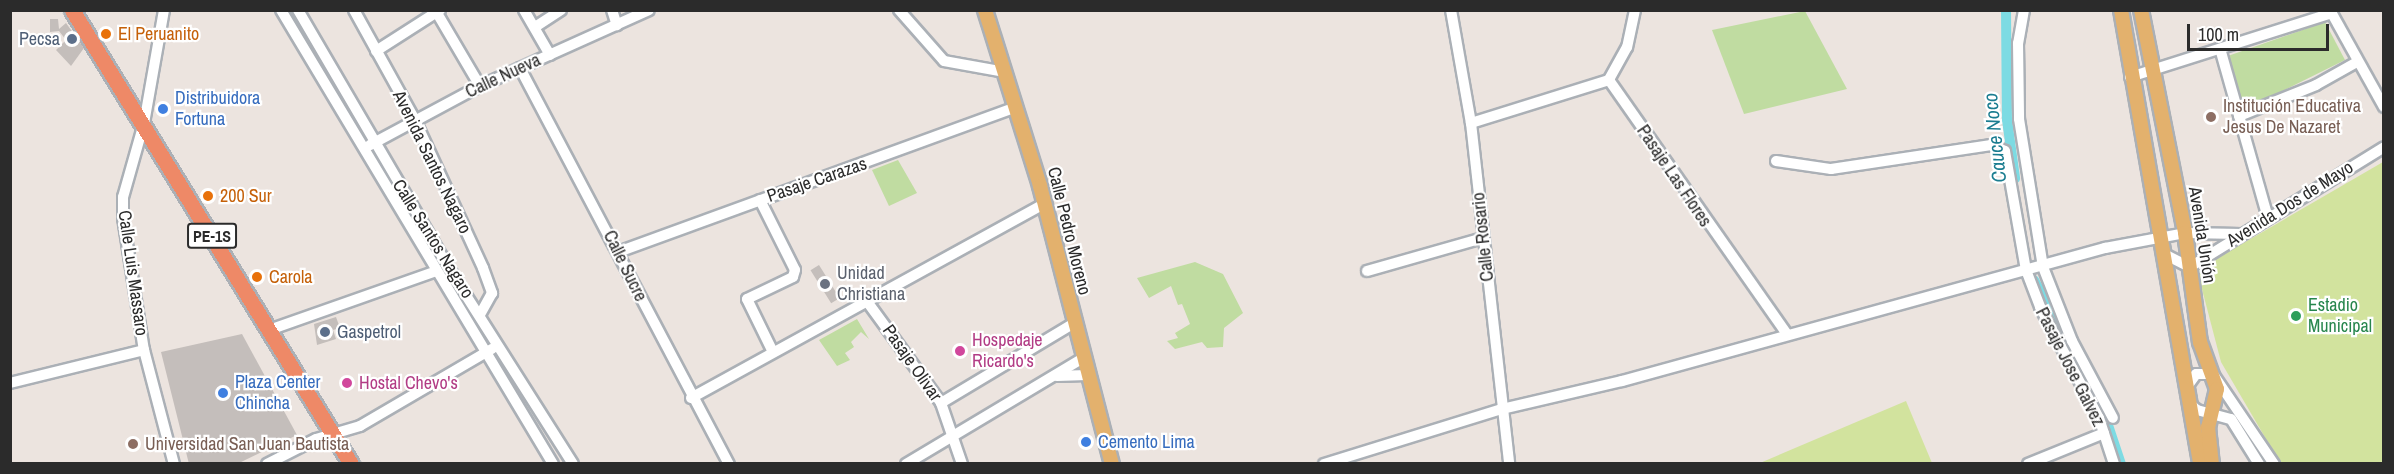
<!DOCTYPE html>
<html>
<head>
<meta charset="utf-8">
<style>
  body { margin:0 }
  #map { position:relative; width:2394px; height:474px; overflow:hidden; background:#ece4df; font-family:"Archivo Narrow",sans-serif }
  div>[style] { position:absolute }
  .green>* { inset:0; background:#c0dca1 }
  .pitch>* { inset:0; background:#d2e39e }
  .canal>* { height:10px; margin:-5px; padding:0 5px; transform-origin:5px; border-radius:5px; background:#7ddbe3 }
  .building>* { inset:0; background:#c4bebb; transform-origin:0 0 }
  .roads { filter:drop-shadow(2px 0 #abb0b6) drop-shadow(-2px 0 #abb0b6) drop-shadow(0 2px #abb0b6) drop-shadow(0 -2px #abb0b6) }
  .minor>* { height:10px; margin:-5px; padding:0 5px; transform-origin:5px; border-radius:5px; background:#fff }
  .major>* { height:14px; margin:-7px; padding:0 7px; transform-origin:7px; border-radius:7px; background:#e3b16d }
  .highway>* { height:15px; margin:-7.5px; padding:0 7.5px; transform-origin:7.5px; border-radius:7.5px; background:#ee8967 }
  .dots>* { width:16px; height:16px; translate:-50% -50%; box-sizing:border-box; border:3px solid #fff; border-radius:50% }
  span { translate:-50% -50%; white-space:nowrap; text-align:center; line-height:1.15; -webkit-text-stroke:4.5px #fff; paint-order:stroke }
  .shield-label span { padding:2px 4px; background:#fff; border:2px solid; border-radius:4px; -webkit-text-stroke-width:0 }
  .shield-label { font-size:16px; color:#2b2b2b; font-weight:700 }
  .food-label { font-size:18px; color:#c56008 }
  .left { translate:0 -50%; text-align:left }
  .service-label { font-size:18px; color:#4e5e75 }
  .right { translate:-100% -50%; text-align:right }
  .street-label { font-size:18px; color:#2b2b2b }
  .shop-label { font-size:18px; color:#366cbe }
  .education-label { font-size:18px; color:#785e54 }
  .worship-label { font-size:18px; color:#5b616d }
  .leisure-label { font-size:18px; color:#27864d }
  .hotel-label { font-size:18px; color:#b23c85 }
  .water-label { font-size:20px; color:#1b7d90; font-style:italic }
  .frame { position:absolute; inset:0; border:12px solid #2b2b2b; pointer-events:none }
  .scale { position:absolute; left:2187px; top:24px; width:142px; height:27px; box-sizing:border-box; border:3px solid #2b2b2b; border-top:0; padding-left:8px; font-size:18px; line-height:21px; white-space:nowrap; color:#2b2b2b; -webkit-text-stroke:4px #fff; paint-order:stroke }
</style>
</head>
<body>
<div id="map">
  <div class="green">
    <div style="clip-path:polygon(1805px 11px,1847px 89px,1744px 114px,1712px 30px)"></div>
    <div style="clip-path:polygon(2325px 22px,2345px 60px,2266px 99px,2238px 105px,2225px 57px)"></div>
    <div style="clip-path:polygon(898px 160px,917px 193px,889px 206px,872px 170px)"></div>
    <div style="clip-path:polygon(1195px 262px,1223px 274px,1243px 313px,1224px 328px,1223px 347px,1207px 348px,1202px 342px,1175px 349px,1167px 341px,1178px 338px,1175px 333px,1190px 324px,1182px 304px,1178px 305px,1171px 286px,1149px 298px,1137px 278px)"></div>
    <div style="clip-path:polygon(857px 319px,869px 339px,861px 332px,851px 342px,854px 347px,845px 353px,850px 360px,837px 366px,819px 340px)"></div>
  </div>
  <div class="pitch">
    <div style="clip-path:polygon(2383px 162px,2383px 463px,2280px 463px,2221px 362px,2197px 270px)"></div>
    <div style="clip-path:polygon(1906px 401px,1932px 463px,1760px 463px,1861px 420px)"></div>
  </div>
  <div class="canal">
    <div style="left:2006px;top:10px;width:110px;rotate:89.5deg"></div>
    <div style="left:2007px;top:120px;width:59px;rotate:82.1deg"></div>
    <div style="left:2034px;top:280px;width:93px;rotate:61.8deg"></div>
    <div style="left:2101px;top:404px;width:63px;rotate:71.6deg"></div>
  </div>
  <div class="building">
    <div style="clip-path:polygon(50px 19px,58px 19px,59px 29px,66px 23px,84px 48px,71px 66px,56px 50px,66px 40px,59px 31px,50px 32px)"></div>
    <div style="left:819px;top:265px;width:39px;height:10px;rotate:58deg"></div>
    <div style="clip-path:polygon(336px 317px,340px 328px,333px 330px,336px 339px,317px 345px,314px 324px)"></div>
    <div style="clip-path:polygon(242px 334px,297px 435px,237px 464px,189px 464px,161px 352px)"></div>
  </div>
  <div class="roads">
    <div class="minor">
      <div style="left:164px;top:10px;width:115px;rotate:100deg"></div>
      <div style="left:144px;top:123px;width:77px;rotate:105.8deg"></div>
      <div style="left:123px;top:197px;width:21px;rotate:90deg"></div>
      <div style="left:123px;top:218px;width:134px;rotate:81deg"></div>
      <div style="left:144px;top:350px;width:118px;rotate:75.3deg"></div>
      <div style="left:281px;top:10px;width:529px;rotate:59.07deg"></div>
      <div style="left:298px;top:10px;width:298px;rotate:59.7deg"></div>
      <div style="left:448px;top:267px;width:233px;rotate:57.6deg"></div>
      <div style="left:354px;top:10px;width:126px;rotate:61deg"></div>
      <div style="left:415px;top:120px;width:163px;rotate:65.3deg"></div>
      <div style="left:483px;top:268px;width:27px;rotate:70deg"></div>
      <div style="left:492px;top:293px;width:25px;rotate:119deg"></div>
      <div style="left:524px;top:10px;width:52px;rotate:60deg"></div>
      <div style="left:612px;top:10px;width:16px;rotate:72deg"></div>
      <div style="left:899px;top:10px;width:68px;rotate:48.6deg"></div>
      <div style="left:944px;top:61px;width:62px;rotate:10.2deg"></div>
      <div style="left:1451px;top:10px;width:115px;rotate:80deg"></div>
      <div style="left:1471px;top:123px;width:343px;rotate:83.6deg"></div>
      <div style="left:1635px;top:10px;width:38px;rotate:102deg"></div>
      <div style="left:1627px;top:47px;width:38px;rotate:119deg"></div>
      <div style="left:1609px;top:80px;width:309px;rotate:55deg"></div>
      <div style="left:2024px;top:10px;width:34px;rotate:100deg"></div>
      <div style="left:2018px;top:43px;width:76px;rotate:89.2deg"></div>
      <div style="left:2019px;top:119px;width:150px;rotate:80.8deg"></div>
      <div style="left:2043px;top:267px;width:79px;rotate:68.6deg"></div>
      <div style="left:2072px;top:341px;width:87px;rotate:62deg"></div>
      <div style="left:2330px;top:10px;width:111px;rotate:60.9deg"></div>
      <div style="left:437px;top:13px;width:85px;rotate:59.5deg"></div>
      <div style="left:535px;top:27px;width:31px;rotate:-33deg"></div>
      <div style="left:376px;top:51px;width:76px;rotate:-32.6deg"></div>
      <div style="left:2221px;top:52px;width:169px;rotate:74.2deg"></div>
      <div style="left:520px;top:68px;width:448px;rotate:62.2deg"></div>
      <div style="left:2130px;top:77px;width:212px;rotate:-17.6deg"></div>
      <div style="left:2239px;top:116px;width:83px;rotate:-21.9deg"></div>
      <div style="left:2316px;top:85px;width:47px;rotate:-29.3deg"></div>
      <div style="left:1471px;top:123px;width:145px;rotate:-17.3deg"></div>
      <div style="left:370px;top:145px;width:125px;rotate:-28.2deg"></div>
      <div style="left:480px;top:86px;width:185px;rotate:-24.2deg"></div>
      <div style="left:1776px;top:161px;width:56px;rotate:8.3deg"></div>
      <div style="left:1831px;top:169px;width:162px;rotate:-8.5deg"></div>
      <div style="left:1991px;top:145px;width:15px;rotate:23deg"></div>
      <div style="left:2005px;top:151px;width:121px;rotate:80deg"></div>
      <div style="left:2026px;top:270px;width:40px;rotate:69deg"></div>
      <div style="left:2040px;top:307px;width:126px;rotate:62deg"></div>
      <div style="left:2099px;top:418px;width:48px;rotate:71.9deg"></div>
      <div style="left:760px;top:200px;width:78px;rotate:63.4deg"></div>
      <div style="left:795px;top:270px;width:7px;rotate:106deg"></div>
      <div style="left:793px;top:277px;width:51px;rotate:154.4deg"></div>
      <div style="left:747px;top:299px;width:57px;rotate:63.9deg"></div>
      <div style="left:618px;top:252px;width:424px;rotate:-20deg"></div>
      <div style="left:2166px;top:255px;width:27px;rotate:27deg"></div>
      <div style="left:2190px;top:267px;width:228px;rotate:-31.7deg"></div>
      <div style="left:1367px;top:271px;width:121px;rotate:-15.9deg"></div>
      <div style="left:866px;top:300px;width:127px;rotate:53.9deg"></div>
      <div style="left:941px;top:403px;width:65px;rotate:71deg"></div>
      <div style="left:269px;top:330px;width:175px;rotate:-19.4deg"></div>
      <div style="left:1057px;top:376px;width:30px;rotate:-2deg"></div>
      <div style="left:10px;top:383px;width:138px;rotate:-13.8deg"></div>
      <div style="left:2186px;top:388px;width:17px;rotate:-54deg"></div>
      <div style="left:2196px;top:374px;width:17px"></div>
      <div style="left:2213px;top:374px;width:109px;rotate:55.9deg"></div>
      <div style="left:691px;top:398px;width:404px;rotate:-28.8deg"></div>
      <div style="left:941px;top:403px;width:155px;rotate:-31deg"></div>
      <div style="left:2189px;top:403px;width:11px;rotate:41deg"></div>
      <div style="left:2197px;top:410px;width:35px;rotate:15deg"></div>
      <div style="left:2231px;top:419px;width:53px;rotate:58.1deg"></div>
      <div style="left:267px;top:464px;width:55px;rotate:-27deg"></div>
      <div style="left:316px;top:439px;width:46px;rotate:-16.5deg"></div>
      <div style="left:360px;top:426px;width:153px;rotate:-30.3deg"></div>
      <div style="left:906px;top:464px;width:206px;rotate:-30.9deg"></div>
      <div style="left:1324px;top:464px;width:186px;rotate:-17.2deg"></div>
      <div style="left:1502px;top:409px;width:123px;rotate:-13.1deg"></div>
      <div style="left:1622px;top:381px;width:501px;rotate:-15.4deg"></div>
      <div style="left:2105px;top:248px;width:81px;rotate:-10.6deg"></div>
      <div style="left:2185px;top:233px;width:56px;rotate:1deg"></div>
      <div style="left:2028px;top:464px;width:82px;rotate:-22.2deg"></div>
    </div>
    <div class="major">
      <div style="left:985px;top:10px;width:184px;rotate:72.6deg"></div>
      <div style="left:1040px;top:186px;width:287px;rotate:75.5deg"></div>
      <div style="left:2121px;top:10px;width:461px;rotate:80.1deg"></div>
      <div style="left:2141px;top:10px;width:227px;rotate:78.8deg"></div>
      <div style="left:2185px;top:233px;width:110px;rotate:82.2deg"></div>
      <div style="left:2200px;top:342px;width:50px;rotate:70.1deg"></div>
      <div style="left:2217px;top:389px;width:39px;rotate:103deg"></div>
      <div style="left:2208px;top:427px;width:37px;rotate:84deg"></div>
    </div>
    <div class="highway">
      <div style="left:72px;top:10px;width:533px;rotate:58.43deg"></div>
    </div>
  </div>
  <div class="dots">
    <div style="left:106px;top:34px;background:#e8710a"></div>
    <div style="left:72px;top:39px;background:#5c6f8a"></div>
    <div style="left:163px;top:109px;background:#3f7fe0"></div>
    <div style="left:2211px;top:117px;background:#8d6e63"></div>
    <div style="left:208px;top:196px;background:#e8710a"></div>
    <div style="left:257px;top:277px;background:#e8710a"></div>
    <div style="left:825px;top:284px;background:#6b7280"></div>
    <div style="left:2296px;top:316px;background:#2e9e5b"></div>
    <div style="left:325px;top:332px;background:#5c6f8a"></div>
    <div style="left:960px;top:351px;background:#d1479c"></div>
    <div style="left:347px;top:383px;background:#d1479c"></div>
    <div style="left:223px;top:393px;background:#3f7fe0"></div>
    <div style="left:1086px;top:442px;background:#3f7fe0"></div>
    <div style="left:133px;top:444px;background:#8d6e63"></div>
  </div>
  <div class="shield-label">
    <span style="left:212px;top:236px">PE-1S</span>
  </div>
  <div class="food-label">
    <span class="left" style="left:118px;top:34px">El Peruanito</span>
    <span class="left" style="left:220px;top:196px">200 Sur</span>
    <span class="left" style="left:269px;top:277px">Carola</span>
  </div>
  <div class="service-label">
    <span class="right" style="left:60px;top:39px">Pecsa</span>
    <span class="left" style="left:337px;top:332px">Gaspetrol</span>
  </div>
  <div class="street-label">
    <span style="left:503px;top:76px;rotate:-25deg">Calle Nueva</span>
    <span style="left:432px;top:162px;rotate:64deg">Avenida Santos Nagaro</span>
    <span style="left:1674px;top:176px;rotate:56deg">Pasaje Las Flores</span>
    <span style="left:817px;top:180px;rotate:-19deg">Pasaje Carazas</span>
    <span style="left:2290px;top:204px;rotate:-32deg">Avenida Dos de Mayo</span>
    <span style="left:1069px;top:231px;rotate:76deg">Calle Pedro Moreno</span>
    <span style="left:2202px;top:235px;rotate:81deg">Avenida Unión</span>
    <span style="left:1483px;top:237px;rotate:-96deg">Calle Rosario</span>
    <span style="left:433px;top:239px;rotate:58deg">Calle Santos Nagaro</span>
    <span style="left:625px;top:266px;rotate:64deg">Calle Sucre</span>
    <span style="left:133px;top:273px;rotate:82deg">Calle Luis Massaro</span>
    <span style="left:912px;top:363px;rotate:55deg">Pasaje Olivar</span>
    <span style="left:2070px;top:367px;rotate:63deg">Pasaje Jose Galvez</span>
  </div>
  <div class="shop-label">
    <span class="left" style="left:175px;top:109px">Distribuidora<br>Fortuna</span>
    <span class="left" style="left:235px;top:393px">Plaza Center<br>Chincha</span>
    <span class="left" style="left:1098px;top:442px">Cemento Lima</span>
  </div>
  <div class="education-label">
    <span class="left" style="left:2223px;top:117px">Institución Educativa<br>Jesus De Nazaret</span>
    <span class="left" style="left:145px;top:444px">Universidad San Juan Bautista</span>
  </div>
  <div class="worship-label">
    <span class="left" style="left:837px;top:284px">Unidad<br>Christiana</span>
  </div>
  <div class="leisure-label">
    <span class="left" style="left:2308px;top:316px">Estadio<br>Municipal</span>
  </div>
  <div class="hotel-label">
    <span class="left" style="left:972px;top:351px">Hospedaje<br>Ricardo's</span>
    <span class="left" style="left:359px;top:383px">Hostal Chevo's</span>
  </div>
  <div class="water-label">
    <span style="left:1994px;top:138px;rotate:-96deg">Cauce Noco</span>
  </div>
  <div class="frame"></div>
  <div class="scale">100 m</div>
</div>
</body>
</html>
